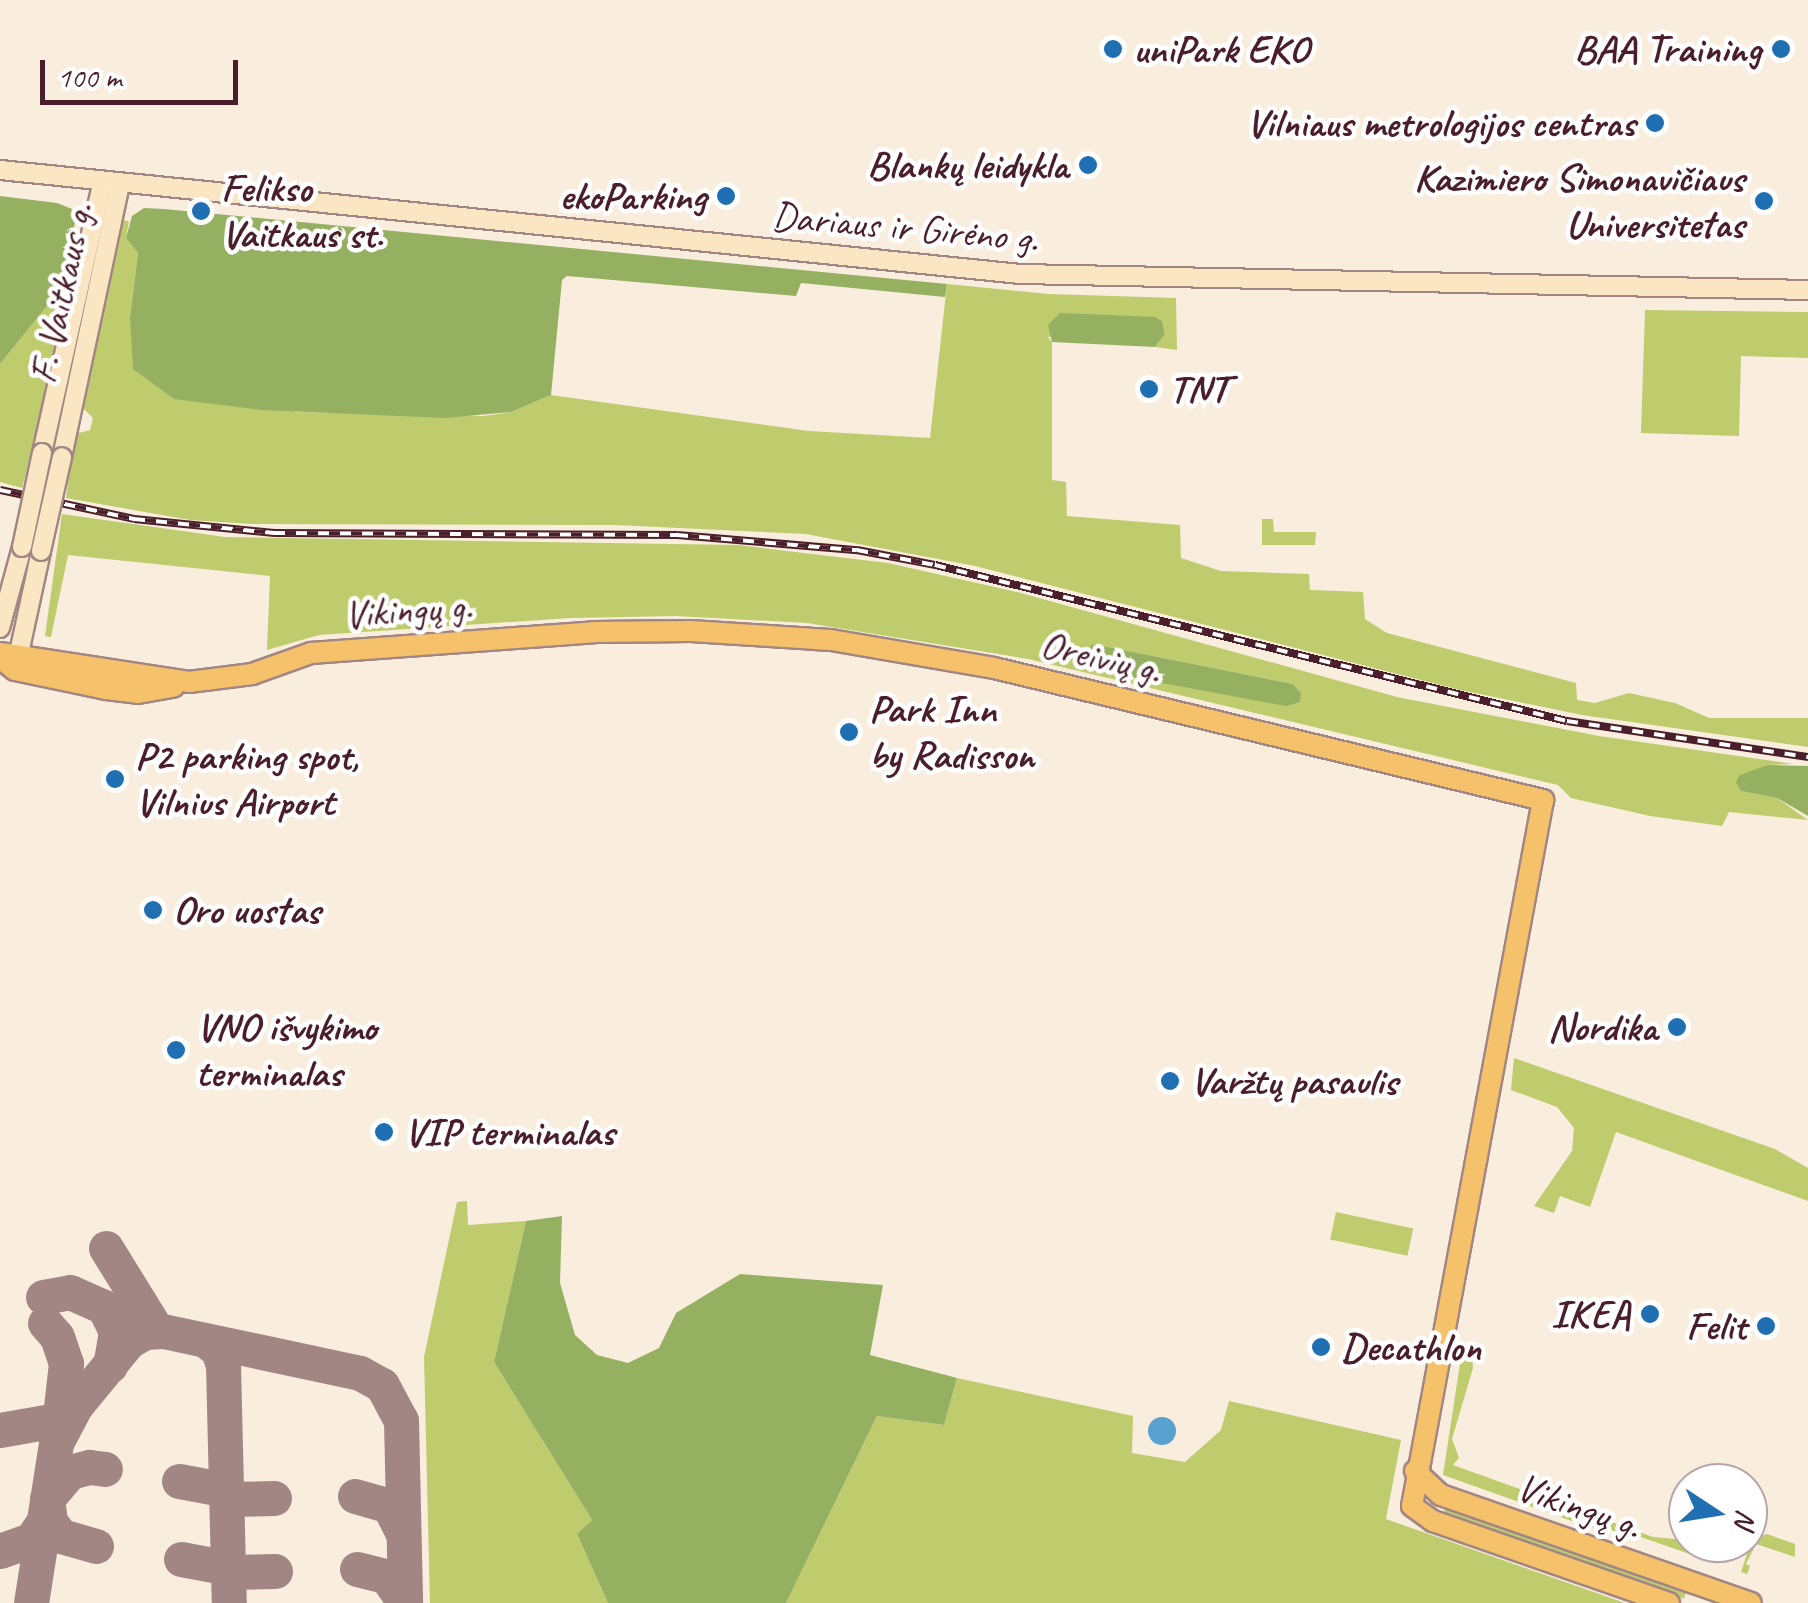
<!DOCTYPE html>
<html>
<head>
<meta charset="utf-8">
<style>
  body { margin:0 }
  #map { position:relative; width:1808px; height:1603px; overflow:hidden; background:#f9eddd; font-family:Caveat,sans-serif }
  div>[style] { position:absolute }
  .green>* { inset:0; background:#becc6e; transform-origin:0 0 }
  .forest>* { inset:0; background:#96b061 }
  .water>* { inset:0; background:#59a1cf }
  .round { border-radius:50% }
  .taxiway>* { height:35px; margin:-17.5px; padding:0 17.5px; transform-origin:17.5px; border-radius:17.5px; background:#a28684 }
  .roads { filter:drop-shadow(2px 0 #a28684) drop-shadow(-2px 0 #a28684) drop-shadow(0 2px #a28684) drop-shadow(0 -2px #a28684) }
  .secondary>* { height:18px; margin:-9px; padding:0 9px; transform-origin:9px; border-radius:9px; background:#fbe6c4 }
  .primary>* { height:20px; margin:-10px; padding:0 10px; transform-origin:10px; border-radius:10px; background:#f5c16b }
  .rail>* { height:8px; margin-top:-4px; transform-origin:0; background:repeating-linear-gradient(90deg,#fff 0 11px,#4a1f2b 0 22px); box-sizing:border-box; border-block:2px solid #4a1f2b }
  .bridges { filter:drop-shadow(2px 0 #a28684) drop-shadow(-2px 0 #a28684) drop-shadow(0 2px #a28684) drop-shadow(0 -2px #a28684) }
  .secondary-bridge>* { height:18px; margin:-9px; padding:0 9px; transform-origin:9px; border-radius:9px; background:#fbe6c4 }
  .dots>* { width:28px; height:28px; translate:-50% -50%; box-sizing:border-box; border:5px solid #fff; border-radius:50% }
  span { translate:-50% -50%; white-space:nowrap; text-align:center; line-height:1.15; -webkit-text-stroke:9px #fff; paint-order:stroke }
  .poi-label { font-size:40px; color:#4a1f2b; font-weight:700 }
  .left { translate:0 -50%; text-align:left }
  .right { translate:-100% -50%; text-align:right }
  .street-label { font-size:40px; color:#4a1f2b }
  .north { position:absolute; left:1668px; top:1463px; width:100px; height:100px; box-sizing:border-box; background:#fff; border:2px solid #b7a5aa; border-radius:50%; rotate:102deg; font-size:28px; font-weight:700; line-height:40px; text-align:center; color:#4a1f2b }
  .north::after { content:''; display:block; margin:auto; width:35px; height:45px; background:#1f6fb2; clip-path:polygon(50% 0,100% 100%,50% 72%,0 100%) }
  .scale { position:absolute; left:40px; top:60px; width:198px; height:45px; box-sizing:border-box; border:5px solid #4a1f2b; border-top:0; padding-left:12px; font-size:30px; line-height:35px; white-space:nowrap; color:#4a1f2b; -webkit-text-stroke:8px #fff; paint-order:stroke }
</style>
</head>
<body>
<div id="map">
  <div class="green">
    <div style="clip-path:polygon(121px 220px,129px 221px,126px 238px,138px 253px,130px 317px,296px 412px,483px 416px,511px 412px,551px 395px,809px 431px,930px 438px,947px 284px,1049px 294px,1176px 298px,1177px 350px,1155px 347px,1165px 334px,1162px 321px,1048px 337px,1052px 342px,1052px 480px,1066px 482px,1067px 516px,1180px 525px,1181px 558px,1221px 571px,1309px 574px,1310px 590px,1363px 592px,1365px 619px,1387px 633px,1576px 683px,1577px 700px,1595px 703px,1629px 693px,1675px 703px,1709px 718px,1808px 718px,1808px 747px,1582px 715px,1460px 690px,975px 566px,806px 534px,615px 525px,252px 524px,190px 520px,66px 498px,75px 434px,90px 430px,93px 418px,81px 406px)"></div>
    <div style="clip-path:polygon(60px 290px,50px 342px,58px 344px,55px 358px,33px 363px,30px 377px,42px 378px,49px 387px,22px 488px,0 482px,0 364px)"></div>
    <div style="clip-path:polygon(1645px 310px,1808px 312px,1808px 358px,1741px 356px,1739px 436px,1641px 433px)"></div>
    <div style="clip-path:polygon(evenodd,62px 514px,225px 537px,738px 545px,888px 563px,1021px 593px,1397px 697px,1599px 736px,1793px 764px,1768px 765px,1741px 791px,1777px 798px,1808px 820px,1729px 812px,1722px 826px,1650px 816px,1571px 798px,1558px 785px,1028px 659px,807px 623px,676px 616px,570px 618px,319px 635px,267px 650px,270px 576px,68px 555px,51px 637px,45px 636px,62px 514px,1093px 644px,1293px 684px,1301px 693px,1093px 644px)"></div>
    <div style="clip-path:polygon(1262px 519px,1273px 519px,1274px 532px,1316px 532px,1315px 545px,1262px 545px)"></div>
    <div style="clip-path:polygon(1514px 1058px,1775px 1149px,1808px 1168px,1808px 1201px,1616px 1132px,1590px 1207px,1560px 1196px,1554px 1213px,1534px 1206px,1572px 1151px,1574px 1128px,1557px 1107px,1511px 1090px)"></div>
    <div style="clip-path:polygon(467px 1201px,468px 1225px,526px 1221px,494px 1362px,592px 1520px,577px 1534px,608px 1603px,430px 1603px,424px 1357px,457px 1202px)"></div>
    <div style="left:1336px;top:1212px;width:79px;height:28px;rotate:12deg"></div>
    <div style="clip-path:polygon(1463px 1344px,1471px 1349px,1473px 1368px,1452px 1439px,1459px 1458px,1453px 1465px,1653px 1537px,1724px 1543px,1718px 1564px,1635px 1535px,1586px 1526px,1443px 1475px)"></div>
    <div style="clip-path:polygon(957px 1378px,1133px 1416px,1132px 1453px,1185px 1462px,1221px 1430px,1229px 1401px,1401px 1440px,1386px 1519px,1625px 1603px,786px 1603px,877px 1416px,944px 1425px)"></div>
    <div style="left:1445px;top:1509px;width:255px;height:7px;rotate:19deg"></div>
    <div style="clip-path:polygon(1767px 1534px,1795px 1544px,1795px 1557px,1756px 1544px,1746px 1564px,1750px 1566px,1747px 1574px,1741px 1572px,1752px 1539px)"></div>
  </div>
  <div class="forest">
    <div style="clip-path:polygon(0 196px,57px 203px,72px 209px,75px 223px,60px 290px,0 364px)"></div>
    <div style="clip-path:polygon(144px 208px,164px 209px,947px 284px,945px 297px,801px 283px,796px 296px,567px 276px,562px 280px,551px 395px,511px 412px,445px 418px,261px 410px,174px 399px,133px 369px,130px 317px,138px 253px,126px 238px,132px 216px)"></div>
    <div style="clip-path:polygon(1060px 313px,1155px 317px,1162px 321px,1165px 334px,1155px 347px,1052px 342px,1048px 325px)"></div>
    <div style="clip-path:polygon(1093px 644px,1293px 684px,1301px 693px,1300px 702px,1286px 706px,1092px 670px,1084px 663px,1085px 652px)"></div>
    <div style="clip-path:polygon(1768px 765px,1808px 766px,1808px 816px,1777px 798px,1741px 791px,1736px 782px,1740px 775px)"></div>
    <div style="clip-path:polygon(562px 1216px,560px 1283px,575px 1335px,597px 1355px,628px 1363px,659px 1348px,676px 1313px,740px 1274px,883px 1285px,870px 1355px,957px 1378px,944px 1425px,877px 1416px,786px 1603px,608px 1603px,577px 1534px,592px 1520px,494px 1362px,526px 1221px)"></div>
  </div>
  <div class="water">
    <div class="round" style="left:1148px;top:1417px;width:28px;height:28px"></div>
  </div>
  <div class="taxiway">
    <div style="left:106px;top:1248px;width:86px;rotate:58.3deg"></div>
    <div style="left:43px;top:1297px;width:27px;rotate:-10deg"></div>
    <div style="left:70px;top:1292px;width:37px;rotate:24deg"></div>
    <div style="left:104px;top:1307px;width:28px;rotate:64deg"></div>
    <div style="left:116px;top:1332px;width:34px;rotate:100deg"></div>
    <div style="left:45px;top:1323px;width:18px;rotate:49deg"></div>
    <div style="left:57px;top:1337px;width:28px;rotate:71deg"></div>
    <div style="left:66px;top:1363px;width:61px;rotate:96.5deg"></div>
    <div style="left:205px;top:1340px;width:16px;rotate:38deg"></div>
    <div style="left:218px;top:1350px;width:16px;rotate:72deg"></div>
    <div style="left:223px;top:1365px;width:238px;rotate:88.6deg"></div>
    <div style="left:129px;top:1341px;width:18px;rotate:-29deg"></div>
    <div style="left:145px;top:1332px;width:18px;rotate:-3deg"></div>
    <div style="left:163px;top:1331px;width:201px;rotate:12deg"></div>
    <div style="left:360px;top:1373px;width:25px;rotate:29deg"></div>
    <div style="left:382px;top:1385px;width:40px;rotate:62deg"></div>
    <div style="left:401px;top:1420px;width:183px;rotate:88.7deg"></div>
    <div style="left:0;top:1430px;width:52px;rotate:-10deg"></div>
    <div style="left:51px;top:1421px;width:31px;rotate:-33deg"></div>
    <div style="left:77px;top:1404px;width:96px;rotate:-50.5deg"></div>
    <div style="left:138px;top:1330px;width:27px;rotate:-86deg"></div>
    <div style="left:179px;top:1481px;width:49px;rotate:10.6deg"></div>
    <div style="left:355px;top:1496px;width:35px;rotate:16deg"></div>
    <div style="left:389px;top:1506px;width:30px;rotate:63deg"></div>
    <div style="left:227px;top:1499px;width:47px;rotate:-1.2deg"></div>
    <div style="left:96px;top:1546px;width:36px;rotate:-164deg"></div>
    <div style="left:61px;top:1536px;width:18px;rotate:-128deg"></div>
    <div style="left:50px;top:1522px;width:23px;rotate:-97deg"></div>
    <div style="left:47px;top:1499px;width:35px;rotate:-50deg"></div>
    <div style="left:70px;top:1472px;width:20px;rotate:-15deg"></div>
    <div style="left:89px;top:1467px;width:16px;rotate:7deg"></div>
    <div style="left:0;top:1551px;width:33px;rotate:-20deg"></div>
    <div style="left:31px;top:1540px;width:23px;rotate:-56deg"></div>
    <div style="left:181px;top:1559px;width:49px;rotate:10.6deg"></div>
    <div style="left:357px;top:1569px;width:30px;rotate:14deg"></div>
    <div style="left:386px;top:1576px;width:33px;rotate:55deg"></div>
    <div style="left:229px;top:1572px;width:46px;rotate:-1.2deg"></div>
    <div style="left:31px;top:1603px;width:162px;rotate:-81.1deg"></div>
    <div style="left:56px;top:1443px;width:43px;rotate:-62.2deg"></div>
  </div>
  <div class="roads">
    <div class="secondary">
      <div style="left:0;top:170px;width:1025px;rotate:5.82deg"></div>
      <div style="left:1020px;top:274px;width:788px;rotate:1.16deg"></div>
      <div style="left:42px;top:453px;width:279px;rotate:-77.4deg"></div>
      <div style="left:62px;top:457px;width:280px;rotate:-78deg"></div>
      <div style="left:0;top:628px;width:84px;rotate:-74.8deg"></div>
      <div style="left:19px;top:653px;width:104px;rotate:-77.8deg"></div>
    </div>
    <div class="primary">
      <div style="left:0;top:653px;width:191px;rotate:8.7deg"></div>
      <div style="left:189px;top:682px;width:64px;rotate:-7.2deg"></div>
      <div style="left:252px;top:674px;width:63px;rotate:-19.6deg"></div>
      <div style="left:311px;top:653px;width:284px;rotate:-4.2deg"></div>
      <div style="left:594px;top:632px;width:97px;rotate:-0.6deg"></div>
      <div style="left:691px;top:631px;width:140px;rotate:3.7deg"></div>
      <div style="left:831px;top:640px;width:165px;rotate:9.7deg"></div>
      <div style="left:994px;top:668px;width:565px;rotate:13.52deg"></div>
      <div style="left:1543px;top:800px;width:718px;rotate:100.51deg"></div>
      <div style="left:1412px;top:1506px;width:26px;rotate:36deg"></div>
      <div style="left:1433px;top:1521px;width:250px;rotate:19.2deg"></div>
      <div style="left:0;top:658px;width:19px;rotate:39deg"></div>
      <div style="left:15px;top:670px;width:93px;rotate:11.8deg"></div>
      <div style="left:106px;top:689px;width:32px;rotate:7deg"></div>
      <div style="left:138px;top:693px;width:36px;rotate:-10deg"></div>
      <div style="left:1415px;top:1471px;width:35px;rotate:43deg"></div>
      <div style="left:1441px;top:1495px;width:328px;rotate:19.2deg"></div>
    </div>
  </div>
  <div class="rail">
    <div style="left:0;top:490px;width:137px;rotate:12.2deg"></div>
    <div style="left:134px;top:519px;width:141px;rotate:5.7deg"></div>
    <div style="left:274px;top:533px;width:403px;rotate:0.3deg"></div>
    <div style="left:677px;top:535px;width:181px;rotate:4.8deg"></div>
    <div style="left:857px;top:550px;width:79px;rotate:10.9deg"></div>
    <div style="left:935px;top:565px;width:651px;rotate:13.87deg"></div>
    <div style="left:1567px;top:721px;width:244px;rotate:8.5deg"></div>
  </div>
  <div class="bridges">
    <div class="secondary-bridge">
      <div style="left:22px;top:547px;width:96px;rotate:-78deg"></div>
      <div style="left:41px;top:551px;width:96px;rotate:-77.4deg"></div>
    </div>
  </div>
  <div class="dots">
    <div style="left:1113px;top:49px;background:#1f6fb2"></div>
    <div style="left:1781px;top:49px;background:#1f6fb2"></div>
    <div style="left:1655px;top:123px;background:#1f6fb2"></div>
    <div style="left:1088px;top:165px;background:#1f6fb2"></div>
    <div style="left:726px;top:196px;background:#1f6fb2"></div>
    <div style="left:1764px;top:201px;background:#1f6fb2"></div>
    <div style="left:201px;top:211px;background:#1f6fb2"></div>
    <div style="left:1149px;top:389px;background:#1f6fb2"></div>
    <div style="left:849px;top:732px;background:#1f6fb2"></div>
    <div style="left:115px;top:779px;background:#1f6fb2"></div>
    <div style="left:153px;top:910px;background:#1f6fb2"></div>
    <div style="left:1677px;top:1027px;background:#1f6fb2"></div>
    <div style="left:176px;top:1050px;background:#1f6fb2"></div>
    <div style="left:1170px;top:1081px;background:#1f6fb2"></div>
    <div style="left:384px;top:1132px;background:#1f6fb2"></div>
    <div style="left:1650px;top:1314px;background:#1f6fb2"></div>
    <div style="left:1766px;top:1326px;background:#1f6fb2"></div>
    <div style="left:1321px;top:1347px;background:#1f6fb2"></div>
  </div>
  <div class="poi-label">
    <span class="left" style="left:1133px;top:49px">uniPark EKO</span>
    <span class="right" style="left:1761px;top:49px">BAA Training</span>
    <span class="right" style="left:1635px;top:123px">Vilniaus metrologijos centras</span>
    <span class="right" style="left:1068px;top:165px">Blankų leidykla</span>
    <span class="right" style="left:1744px;top:201px">Kazimiero Simonavičiaus<br>Universitetas</span>
    <span class="left" style="left:221px;top:211px">Felikso<br>Vaitkaus st.</span>
    <span class="right" style="left:706px;top:196px">ekoParking</span>
    <span class="left" style="left:1169px;top:389px">TNT</span>
    <span class="left" style="left:869px;top:732px">Park Inn<br>by Radisson</span>
    <span class="left" style="left:135px;top:779px">P2 parking spot,<br>Vilnius Airport</span>
    <span class="left" style="left:173px;top:910px">Oro uostas</span>
    <span class="left" style="left:196px;top:1050px">VNO išvykimo<br>terminalas</span>
    <span class="right" style="left:1657px;top:1027px">Nordika</span>
    <span class="left" style="left:1190px;top:1081px">Varžtų pasaulis</span>
    <span class="left" style="left:404px;top:1132px">VIP terminalas</span>
    <span class="right" style="left:1630px;top:1314px">IKEA</span>
    <span class="right" style="left:1746px;top:1326px">Felit</span>
    <span class="left" style="left:1341px;top:1347px">Decathlon</span>
  </div>
  <div class="street-label">
    <span style="left:905px;top:227px;rotate:5deg">Dariaus ir Girėno g.</span>
    <span style="left:61px;top:293px;rotate:-78deg">F. Vaitkaus g.</span>
    <span style="left:408px;top:610px;rotate:-4deg">Vikingų g.</span>
    <span style="left:1101px;top:657px;rotate:13deg">Oreivių g.</span>
    <span style="left:1579px;top:1506px;rotate:19deg">Vikingų g.</span>
  </div>
  <div class="north">N</div>
  <div class="scale">100 m</div>
</div>
</body>
</html>
